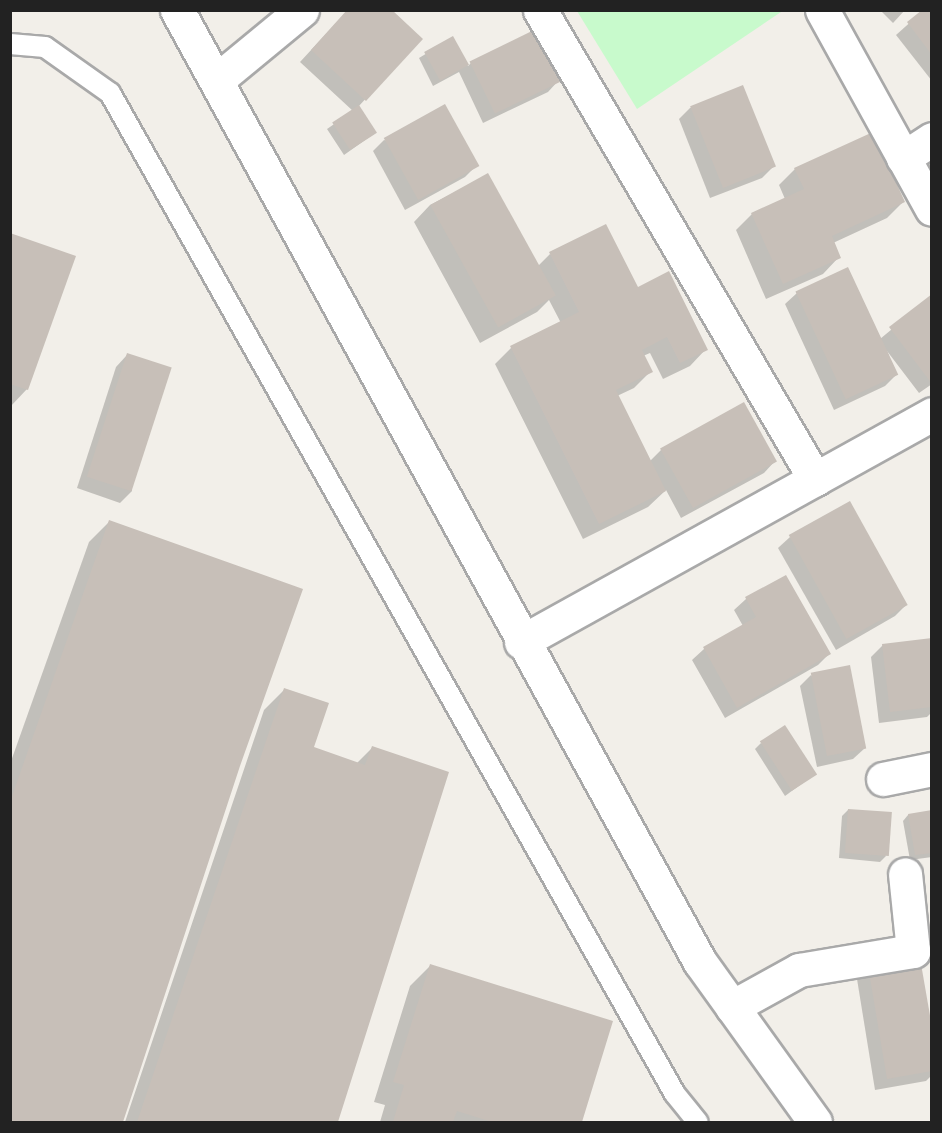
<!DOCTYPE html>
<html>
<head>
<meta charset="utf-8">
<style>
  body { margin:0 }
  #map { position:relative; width:942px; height:1133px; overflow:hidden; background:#f2efe9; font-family:Manrope,sans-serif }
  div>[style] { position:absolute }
  .park>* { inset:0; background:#c8facc }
  .shadow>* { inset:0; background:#0003 }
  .building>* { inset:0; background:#c7bfb8; transform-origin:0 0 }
  .roads { filter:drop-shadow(2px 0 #a9a9a9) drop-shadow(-2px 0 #a9a9a9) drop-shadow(0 2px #a9a9a9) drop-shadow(0 -2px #a9a9a9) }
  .service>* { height:20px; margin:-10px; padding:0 10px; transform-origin:10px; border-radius:10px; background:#fff }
  .minor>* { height:33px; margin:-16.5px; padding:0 16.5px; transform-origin:16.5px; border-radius:16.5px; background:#fff }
  .tertiary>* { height:33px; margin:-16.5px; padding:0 16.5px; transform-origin:16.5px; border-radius:16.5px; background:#fff }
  span { translate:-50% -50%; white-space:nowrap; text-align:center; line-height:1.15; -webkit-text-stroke:4.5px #fff; paint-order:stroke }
  .frame { position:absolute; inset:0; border:12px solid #222; pointer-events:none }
</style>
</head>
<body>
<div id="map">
  <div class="park">
    <div style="clip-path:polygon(784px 10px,637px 109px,577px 11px,577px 10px)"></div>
  </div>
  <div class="shadow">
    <div style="clip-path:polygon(348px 10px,421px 39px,358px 107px,375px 133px,344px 155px,327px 129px,353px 111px,300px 62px)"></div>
    <div style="clip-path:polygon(880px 10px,905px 10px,893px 23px)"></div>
    <div style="clip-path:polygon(924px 10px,932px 10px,932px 81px,896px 35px)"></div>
    <div style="clip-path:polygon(452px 38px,468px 66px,471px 63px,559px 80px,548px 92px,483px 123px,459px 72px,433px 86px,419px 58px)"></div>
    <div style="clip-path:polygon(743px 87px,774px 166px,762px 178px,710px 198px,679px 119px,690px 108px)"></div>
    <div style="clip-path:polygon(384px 140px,477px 165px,465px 177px,405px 210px,373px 151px)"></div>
    <div style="clip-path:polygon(795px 169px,903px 202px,887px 218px,833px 243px,839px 257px,823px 274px,766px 299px,736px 230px,752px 214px,785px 199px,779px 185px)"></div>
    <div style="clip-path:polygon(488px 175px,537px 267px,550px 254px,638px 289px,706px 349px,690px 366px,663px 379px,650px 353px,643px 356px,651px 371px,634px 388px,617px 396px,650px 461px,661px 450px,775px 461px,764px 473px,681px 518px,666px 490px,648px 507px,583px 539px,495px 364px,511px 348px,561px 323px,549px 300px,537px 312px,480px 343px,414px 222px,430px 205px)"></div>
    <div style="clip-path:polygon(10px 235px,27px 389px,11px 406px,10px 405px)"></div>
    <div style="clip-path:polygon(797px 293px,880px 339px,932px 296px,932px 384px,919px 393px,887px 351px,896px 375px,885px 386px,834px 410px,785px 304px)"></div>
    <div style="clip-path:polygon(127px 355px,132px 491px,120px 503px,77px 488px,116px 367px)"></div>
    <div style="clip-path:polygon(109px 522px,238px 766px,122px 1122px,10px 1122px,10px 764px,89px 542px)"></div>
    <div style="clip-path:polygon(790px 537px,906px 605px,895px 616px,836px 650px,778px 548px)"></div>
    <div style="clip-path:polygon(786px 577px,829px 654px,818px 665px,725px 718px,692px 660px,704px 649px,743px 626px,734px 610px,746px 599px)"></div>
    <div style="clip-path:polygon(883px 645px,932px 649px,932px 712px,927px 717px,879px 723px,871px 657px)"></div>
    <div style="clip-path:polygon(811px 675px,865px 748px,853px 759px,817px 767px,800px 686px)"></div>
    <div style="clip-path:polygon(284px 690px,312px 748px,356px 764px,372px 748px,447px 773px,336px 1122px,125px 1122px,264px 710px)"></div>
    <div style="clip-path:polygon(761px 743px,815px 774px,785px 796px,755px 749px)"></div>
    <div style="clip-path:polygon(848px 810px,886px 856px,880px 862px,839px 858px,842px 816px)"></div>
    <div style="clip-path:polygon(932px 812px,932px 857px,910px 860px,903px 821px,908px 815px)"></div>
    <div style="clip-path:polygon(430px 966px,611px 1022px,580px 1122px,380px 1122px,385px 1105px,374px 1102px,410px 986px)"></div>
    <div style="clip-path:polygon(869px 967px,932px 1036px,932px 1075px,926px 1081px,875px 1090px,857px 979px)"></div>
  </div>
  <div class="building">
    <div style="clip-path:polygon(347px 10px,392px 10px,423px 39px,366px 101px,311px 50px)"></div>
    <div style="clip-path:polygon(922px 10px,932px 10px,932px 55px,907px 22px)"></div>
    <div style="left:536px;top:29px;width:58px;height:74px;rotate:64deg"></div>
    <div style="left:453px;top:36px;width:33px;height:33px;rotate:61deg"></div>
    <div style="left:743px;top:85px;width:88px;height:57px;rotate:68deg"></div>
    <div style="left:445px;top:104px;width:71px;height:70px;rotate:61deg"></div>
    <div style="left:359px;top:105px;width:33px;height:32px;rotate:57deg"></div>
    <div style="clip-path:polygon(873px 132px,905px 202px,832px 236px,841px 258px,783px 284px,751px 213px,804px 189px,794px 168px)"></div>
    <div style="left:488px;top:173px;width:140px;height:66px;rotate:61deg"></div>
    <div style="clip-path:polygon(606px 224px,638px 287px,669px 271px,708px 350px,680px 363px,667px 337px,642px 350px,653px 372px,616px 390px,666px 491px,599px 524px,510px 346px,579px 312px,549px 252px)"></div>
    <div style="clip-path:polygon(10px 233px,76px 256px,28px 390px,10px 384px)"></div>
    <div style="left:848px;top:267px;width:119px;height:58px;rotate:65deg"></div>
    <div style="clip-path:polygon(932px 294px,932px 384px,889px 327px)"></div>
    <div style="left:127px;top:353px;width:47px;height:130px;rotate:18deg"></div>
    <div style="left:744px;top:402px;width:68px;height:96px;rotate:61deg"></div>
    <div style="left:850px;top:501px;width:119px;height:70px;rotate:61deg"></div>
    <div style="clip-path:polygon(109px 520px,303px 589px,240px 766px,123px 1122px,10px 1122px,10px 802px)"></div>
    <div style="clip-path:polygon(786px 575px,831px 654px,737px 708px,703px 647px,756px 617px,745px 597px)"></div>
    <div style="clip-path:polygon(932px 638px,932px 707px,890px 712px,882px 644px)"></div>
    <div style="left:850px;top:665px;width:85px;height:40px;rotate:79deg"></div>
    <div style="clip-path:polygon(284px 688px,329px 703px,314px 747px,365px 765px,372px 746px,449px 772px,338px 1122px,137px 1122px)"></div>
    <div style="left:785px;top:725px;width:59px;height:30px;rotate:57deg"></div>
    <div style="left:848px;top:809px;width:44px;height:44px;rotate:4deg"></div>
    <div style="clip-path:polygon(932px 810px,932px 853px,915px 855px,908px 814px)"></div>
    <div style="clip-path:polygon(920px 958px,932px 1027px,932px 1071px,887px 1079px,868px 966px)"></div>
    <div style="clip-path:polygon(430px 964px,613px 1021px,582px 1122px,492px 1122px,457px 1111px,453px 1122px,393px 1122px,404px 1085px,393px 1082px)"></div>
  </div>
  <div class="roads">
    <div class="service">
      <div style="left:10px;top:44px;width:35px;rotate:5deg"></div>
      <div style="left:45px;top:47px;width:80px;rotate:35.3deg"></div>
      <div style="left:110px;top:93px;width:1149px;rotate:60.56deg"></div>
      <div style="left:675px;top:1094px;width:36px;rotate:51deg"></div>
    </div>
    <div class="minor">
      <div style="left:540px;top:10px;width:544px;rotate:59.61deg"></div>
      <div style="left:822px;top:10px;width:227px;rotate:61.1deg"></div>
      <div style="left:217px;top:80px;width:110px;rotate:-39.5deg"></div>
      <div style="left:903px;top:158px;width:35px;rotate:-33deg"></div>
      <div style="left:521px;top:642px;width:470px;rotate:-29deg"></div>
      <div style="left:883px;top:779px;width:50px;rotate:-11.5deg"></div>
      <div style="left:732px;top:1007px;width:77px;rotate:-28.9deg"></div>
      <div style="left:799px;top:970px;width:116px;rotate:-9.5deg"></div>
      <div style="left:913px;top:951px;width:77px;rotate:-95.9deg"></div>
    </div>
    <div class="tertiary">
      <div style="left:177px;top:10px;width:1086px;rotate:61.22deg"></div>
      <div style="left:700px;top:962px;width:197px;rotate:54.3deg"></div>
    </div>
  </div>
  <div class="frame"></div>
</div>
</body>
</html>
